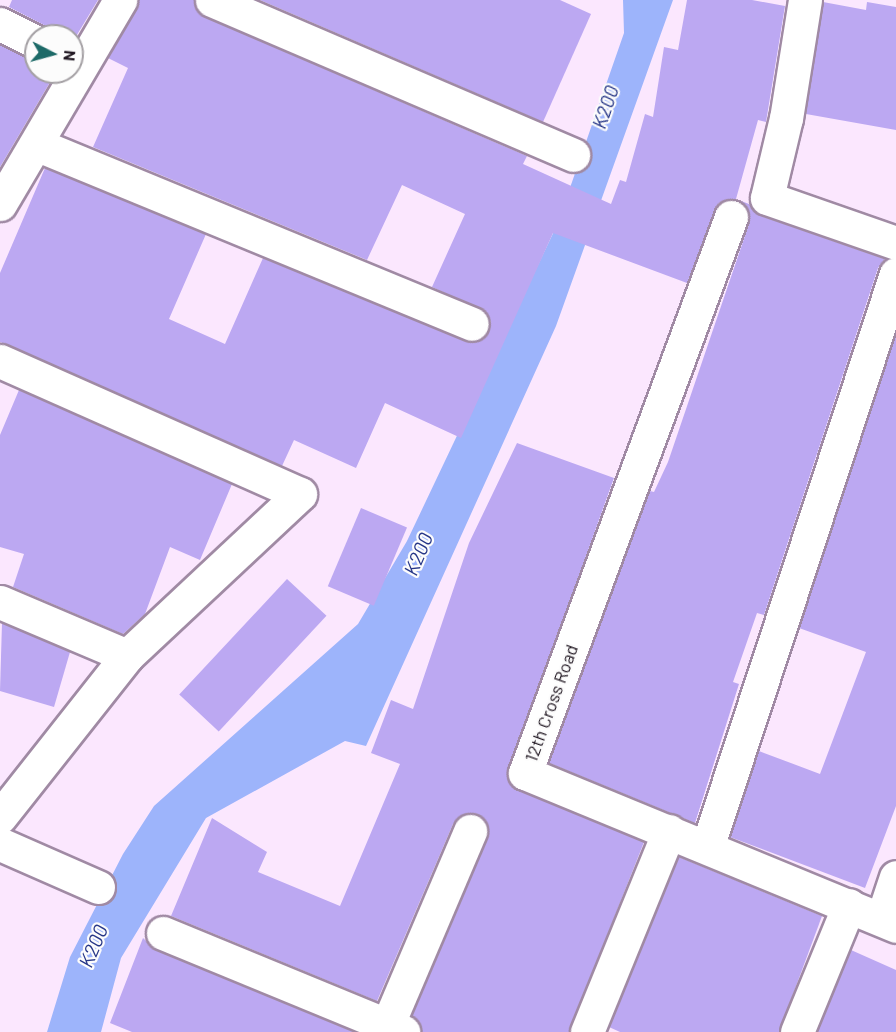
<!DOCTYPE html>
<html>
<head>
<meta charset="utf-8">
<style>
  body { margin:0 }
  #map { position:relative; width:896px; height:1032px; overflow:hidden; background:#fbe7fe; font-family:Barlow,sans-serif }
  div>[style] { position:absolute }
  .water>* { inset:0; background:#9db4fb }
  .building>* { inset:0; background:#bca8f2; transform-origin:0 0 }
  .roads { filter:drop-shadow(2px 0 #a08aa4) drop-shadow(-2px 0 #a08aa4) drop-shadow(0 2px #a08aa4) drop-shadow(0 -2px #a08aa4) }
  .minor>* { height:33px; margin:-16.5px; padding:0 16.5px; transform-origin:16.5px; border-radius:16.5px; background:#fff }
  span { translate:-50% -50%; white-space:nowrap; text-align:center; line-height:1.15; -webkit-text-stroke:4.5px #fcfcfc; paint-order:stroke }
  .street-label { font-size:18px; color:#201721 }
  .water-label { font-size:20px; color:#273788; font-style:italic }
  .north { position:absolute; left:24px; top:24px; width:60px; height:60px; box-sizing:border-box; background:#fcfcfc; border:2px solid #a4a0a4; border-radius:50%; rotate:96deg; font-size:16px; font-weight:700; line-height:24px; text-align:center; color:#201721 }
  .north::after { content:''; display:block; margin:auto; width:21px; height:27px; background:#1d6a68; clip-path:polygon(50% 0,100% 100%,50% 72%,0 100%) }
</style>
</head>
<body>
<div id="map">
  <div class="water">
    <div style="clip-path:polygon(623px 0,673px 0,556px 326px,366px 746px,345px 741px,206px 818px,121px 958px,101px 1032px,47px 1032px,70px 957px,123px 854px,154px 806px,358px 624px,407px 541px,557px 225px,624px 33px)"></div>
  </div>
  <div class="building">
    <div style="clip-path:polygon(12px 0,98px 0,72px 43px,72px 36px,53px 36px,44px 25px,9px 7px)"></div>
    <div style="clip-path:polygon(139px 0,194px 0,205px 17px,527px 156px,523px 164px,611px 204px,620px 180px,626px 182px,645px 114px,653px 117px,664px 47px,678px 50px,687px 0,752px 0,785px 6px,766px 122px,758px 120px,736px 199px,749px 204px,761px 216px,885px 259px,878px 268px,764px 615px,757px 613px,733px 682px,739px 684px,695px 823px,549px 763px,650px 491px,654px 492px,668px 462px,749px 224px,746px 206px,737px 199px,719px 203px,687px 283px,553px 233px,461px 438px,385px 403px,356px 468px,294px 440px,282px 466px,0 342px,0 273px,45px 168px,206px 234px,169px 319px,225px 344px,263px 258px,465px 341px,483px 339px,491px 322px,486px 312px,432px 287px,465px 214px,402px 185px,367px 260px,93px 147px,128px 68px,108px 58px)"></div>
    <div style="clip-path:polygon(260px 0,560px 0,591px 14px,543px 122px)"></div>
    <div style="clip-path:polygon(823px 2px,866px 10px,867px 2px,896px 7px,896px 130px,806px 114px)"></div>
    <div style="clip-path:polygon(0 45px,36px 61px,36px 72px,56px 72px,0 167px)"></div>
    <div style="clip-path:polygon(896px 334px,896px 806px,865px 888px,730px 837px,759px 751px,820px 774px,866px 652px,799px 628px)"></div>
    <div style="clip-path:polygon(19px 390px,232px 484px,200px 560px,170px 547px,145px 614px,123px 634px,13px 587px,24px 554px,0 547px,0 435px)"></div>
    <div style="clip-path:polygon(517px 443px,614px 478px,507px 776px,518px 790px,644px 842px,569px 1032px,421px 1032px,412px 1016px,487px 838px,485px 820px,478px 814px,467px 813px,453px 824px,377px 1001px,171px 916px,212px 818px,267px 852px,258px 872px,340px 906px,400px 764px,371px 753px,391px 700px,413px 709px,469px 543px)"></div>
    <div style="left:361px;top:508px;width:50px;height:85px;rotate:23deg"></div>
    <div style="left:287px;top:579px;width:54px;height:158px;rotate:43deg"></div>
    <div style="clip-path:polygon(2px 623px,70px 652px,54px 707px,0 691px)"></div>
    <div style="clip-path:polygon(679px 857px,822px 916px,779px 1032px,620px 1032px,609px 1027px)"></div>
    <div style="clip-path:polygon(143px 938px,156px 950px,354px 1032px,132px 1032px,110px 1023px)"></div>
    <div style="clip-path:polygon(851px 950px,896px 970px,896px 1032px,817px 1032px)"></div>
  </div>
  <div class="roads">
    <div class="minor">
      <div style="left:212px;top:0;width:393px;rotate:23.2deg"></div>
      <div style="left:805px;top:0;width:120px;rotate:99.1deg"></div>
      <div style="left:786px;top:118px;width:82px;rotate:103.4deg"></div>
      <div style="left:767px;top:198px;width:137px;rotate:19.2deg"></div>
      <div style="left:0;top:24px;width:40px;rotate:26.6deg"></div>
      <div style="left:38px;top:145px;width:469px;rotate:22.4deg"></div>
      <div style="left:0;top:204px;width:237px;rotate:-59.5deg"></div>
      <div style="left:731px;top:217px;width:593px;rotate:110.33deg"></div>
      <div style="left:525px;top:773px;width:401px;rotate:22.4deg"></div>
      <div style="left:0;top:361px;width:328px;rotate:23.9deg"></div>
      <div style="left:300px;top:494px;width:237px;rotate:136.9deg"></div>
      <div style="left:127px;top:656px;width:205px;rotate:128.3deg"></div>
      <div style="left:0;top:602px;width:138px;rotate:23deg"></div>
      <div style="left:0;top:844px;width:107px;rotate:23.7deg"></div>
      <div style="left:708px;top:845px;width:601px;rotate:-71.78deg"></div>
      <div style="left:882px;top:919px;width:44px;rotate:-71.6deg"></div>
      <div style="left:163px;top:933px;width:260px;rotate:22.4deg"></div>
      <div style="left:387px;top:1026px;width:212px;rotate:-66.9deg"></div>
      <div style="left:587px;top:1032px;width:217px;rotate:-67.8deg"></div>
      <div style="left:797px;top:1032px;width:137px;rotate:-67.7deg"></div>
    </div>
  </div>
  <div class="street-label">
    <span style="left:551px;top:703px;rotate:-70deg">12th Cross Road</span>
  </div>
  <div class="water-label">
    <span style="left:605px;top:107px;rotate:-71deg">K200</span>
    <span style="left:418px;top:554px;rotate:-67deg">K200</span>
    <span style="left:93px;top:946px;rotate:-67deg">K200</span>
  </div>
  <div class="north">N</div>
</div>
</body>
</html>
